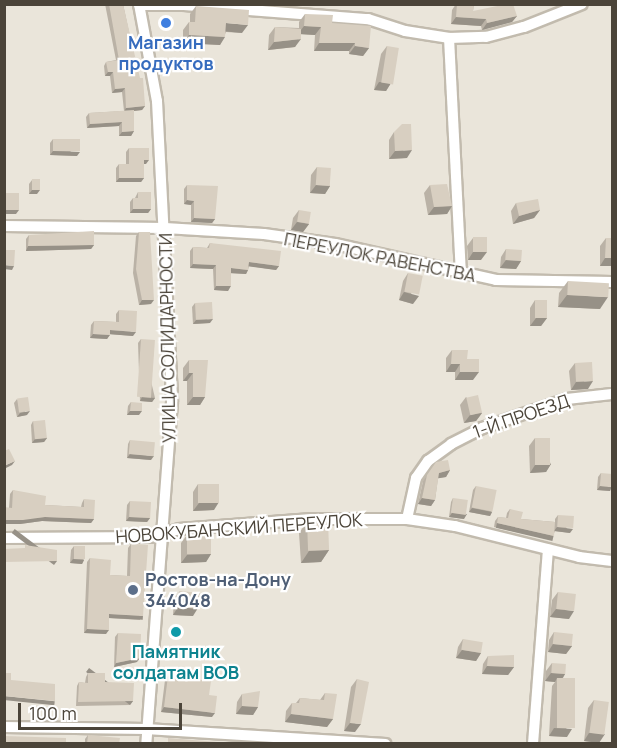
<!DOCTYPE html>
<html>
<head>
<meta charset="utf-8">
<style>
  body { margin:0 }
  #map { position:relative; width:617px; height:748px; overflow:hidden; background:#f6f3ec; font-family:Manrope,sans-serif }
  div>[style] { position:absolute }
  .residential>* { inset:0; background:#eae5da; transform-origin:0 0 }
  .roads { filter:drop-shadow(2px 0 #c2bbae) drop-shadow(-2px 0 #c2bbae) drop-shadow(0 2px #c2bbae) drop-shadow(0 -2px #c2bbae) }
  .minor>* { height:10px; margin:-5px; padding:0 5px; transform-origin:5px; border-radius:5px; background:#fff }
  .wall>* { inset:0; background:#bab2a6 }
  .shaded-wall>* { inset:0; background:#979187; transform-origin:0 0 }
  .building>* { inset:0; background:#d8cfc1; transform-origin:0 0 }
  .dots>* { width:16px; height:16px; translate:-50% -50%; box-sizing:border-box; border:3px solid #fff; border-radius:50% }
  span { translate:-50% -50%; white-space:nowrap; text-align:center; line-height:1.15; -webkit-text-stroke:4.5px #fff; paint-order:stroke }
  .shop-label { font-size:18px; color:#366cbe; font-weight:700 }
  .street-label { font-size:18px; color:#4b4439 }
  .service-label { font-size:18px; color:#4e5e75; font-weight:700 }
  .left { translate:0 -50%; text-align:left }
  .culture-label { font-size:18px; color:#0d838f; font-weight:700 }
  .frame { position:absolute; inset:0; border:6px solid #4b4439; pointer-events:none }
  .scale { position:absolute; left:18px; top:703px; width:164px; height:27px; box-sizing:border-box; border:3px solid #4b4439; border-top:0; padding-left:8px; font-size:18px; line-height:21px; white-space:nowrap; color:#4b4439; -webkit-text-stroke:4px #fff; paint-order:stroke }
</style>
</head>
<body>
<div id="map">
  <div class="residential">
    <div style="left:5px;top:5px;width:607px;height:738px"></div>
  </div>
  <div class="roads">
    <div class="minor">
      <div style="left:139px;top:4px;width:99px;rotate:79.5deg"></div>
      <div style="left:157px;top:101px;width:301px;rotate:87.1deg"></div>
      <div style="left:172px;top:402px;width:343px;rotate:94.3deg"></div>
      <div style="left:139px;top:5px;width:45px"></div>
      <div style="left:184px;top:5px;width:185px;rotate:4.4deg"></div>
      <div style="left:368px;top:19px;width:39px;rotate:18deg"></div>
      <div style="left:405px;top:31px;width:45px;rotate:9deg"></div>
      <div style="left:449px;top:38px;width:37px;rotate:-2deg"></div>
      <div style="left:486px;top:37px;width:39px;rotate:-15deg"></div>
      <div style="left:524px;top:27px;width:62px;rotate:-21.6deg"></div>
      <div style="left:449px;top:38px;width:235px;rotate:87.1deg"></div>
      <div style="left:4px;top:226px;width:161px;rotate:0.7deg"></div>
      <div style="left:165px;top:228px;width:99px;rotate:3.5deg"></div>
      <div style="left:264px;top:234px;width:72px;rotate:8deg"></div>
      <div style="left:335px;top:244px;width:165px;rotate:12.6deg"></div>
      <div style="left:496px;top:280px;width:116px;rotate:1deg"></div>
      <div style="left:407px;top:519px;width:42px;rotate:-77.6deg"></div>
      <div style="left:416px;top:478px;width:21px;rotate:-55deg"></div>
      <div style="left:428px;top:461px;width:29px;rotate:-36deg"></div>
      <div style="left:451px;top:444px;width:35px;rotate:-27deg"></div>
      <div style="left:482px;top:428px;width:90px;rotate:-18.8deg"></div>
      <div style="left:567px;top:399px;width:45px;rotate:-6.3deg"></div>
      <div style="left:4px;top:538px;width:146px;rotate:-0.4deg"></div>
      <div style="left:150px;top:537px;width:30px;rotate:-15deg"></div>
      <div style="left:179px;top:529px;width:133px;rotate:-4.3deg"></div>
      <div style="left:312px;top:519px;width:95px"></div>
      <div style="left:407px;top:519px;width:49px;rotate:8.3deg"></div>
      <div style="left:455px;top:526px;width:128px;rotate:14deg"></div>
      <div style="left:579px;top:557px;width:33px;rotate:7deg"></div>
      <div style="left:4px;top:727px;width:142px;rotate:0.8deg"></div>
      <div style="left:146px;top:729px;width:240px;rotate:3.6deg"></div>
      <div style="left:533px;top:744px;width:195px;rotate:-85.6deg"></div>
    </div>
  </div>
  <div class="wall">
    <div style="clip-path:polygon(105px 4px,123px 4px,145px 106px,142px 110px,134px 111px,134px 131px,131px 136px,119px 136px,119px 126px,87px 128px,86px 117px,89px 113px,124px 111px,122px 92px,112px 93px,110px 76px,105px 76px,104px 66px,106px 62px,116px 60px)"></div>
    <div style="clip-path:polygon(456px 4px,474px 4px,473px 11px,517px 16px,512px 22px,482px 30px,481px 26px,451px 24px,452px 10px)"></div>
    <div style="clip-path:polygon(196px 6px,242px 33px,226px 32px,220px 45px,183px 43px,183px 30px,189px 22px,190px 22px,190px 14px)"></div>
    <div style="clip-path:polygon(305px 14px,332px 23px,369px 48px,363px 56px,349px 54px,349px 51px,314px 51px,315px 35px,301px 34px,295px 47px,268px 50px,269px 35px,275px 27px,299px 28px,299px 22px)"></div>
    <div style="clip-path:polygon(387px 46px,391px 83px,386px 91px,374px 90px,381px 54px)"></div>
    <div style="clip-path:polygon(394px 132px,407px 158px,389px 159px,389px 140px)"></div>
    <div style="clip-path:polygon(53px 139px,77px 156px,50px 155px,50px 143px)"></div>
    <div style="clip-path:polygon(129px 148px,146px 164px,144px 164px,144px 178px,141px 182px,116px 182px,116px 168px,119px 164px,126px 164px,126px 152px)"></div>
    <div style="clip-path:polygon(317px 167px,330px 186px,325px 194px,310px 193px,311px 175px)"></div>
    <div style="clip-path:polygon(32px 180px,37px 194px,29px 194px,29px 184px)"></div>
    <div style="clip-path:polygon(187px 185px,215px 219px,212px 223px,191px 222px,191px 205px,184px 204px,184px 189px)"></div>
    <div style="clip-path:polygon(430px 185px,452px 206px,447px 214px,428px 215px,424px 193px)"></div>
    <div style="clip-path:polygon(138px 192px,151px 209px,148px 213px,130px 213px,130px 202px,133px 198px,135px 198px)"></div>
    <div style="clip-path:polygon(516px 203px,540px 210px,534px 218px,513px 224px,511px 211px)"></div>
    <div style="clip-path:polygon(299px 210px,309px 224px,303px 232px,291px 230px,293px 218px)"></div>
    <div style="clip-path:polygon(139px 232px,151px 304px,139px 305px,133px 273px,136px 236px)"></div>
    <div style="clip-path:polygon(29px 235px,94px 245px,91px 249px,26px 251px,26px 239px)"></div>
    <div style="clip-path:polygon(473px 238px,481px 260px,468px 260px,467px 246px)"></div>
    <div style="clip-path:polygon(606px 238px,612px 266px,600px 266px,600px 246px)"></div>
    <div style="clip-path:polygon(210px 243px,279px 266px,276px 270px,249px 266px,248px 270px,246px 274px,231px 273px,228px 291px,214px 290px,213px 269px,190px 268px,190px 251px,193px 247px,207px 248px)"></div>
    <div style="clip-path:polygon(506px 249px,521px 261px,516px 269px,500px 268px,501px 257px)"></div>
    <div style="clip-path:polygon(408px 273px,413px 304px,399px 300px,403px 281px)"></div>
    <div style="clip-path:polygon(568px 281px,600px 309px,558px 307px,559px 293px)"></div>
    <div style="clip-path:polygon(535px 300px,547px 318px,541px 326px,530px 326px,530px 308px)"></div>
    <div style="clip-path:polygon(195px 303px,210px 323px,193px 324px,192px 307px)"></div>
    <div style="clip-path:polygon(119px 310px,133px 336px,110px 334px,107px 339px,90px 338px,91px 325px,94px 321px,116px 322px,116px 314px)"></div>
    <div style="clip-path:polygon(141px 339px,155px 398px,152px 402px,140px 401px,138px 343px)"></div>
    <div style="clip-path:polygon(452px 350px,467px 359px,473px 380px,455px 380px,455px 372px,446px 372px,446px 358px)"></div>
    <div style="clip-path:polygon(189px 360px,205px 397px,200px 405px,187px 405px,187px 381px,183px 381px,183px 368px)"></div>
    <div style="clip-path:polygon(575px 363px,588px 389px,571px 390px,569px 371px)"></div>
    <div style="clip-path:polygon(466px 397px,482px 413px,476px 421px,464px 423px,460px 405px)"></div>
    <div style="clip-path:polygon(17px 399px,27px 415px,17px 417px,14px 403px)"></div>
    <div style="clip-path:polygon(131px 402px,139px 415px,127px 415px,128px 406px)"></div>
    <div style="clip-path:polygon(33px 421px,47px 438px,44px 442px,32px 443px,31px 425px)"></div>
    <div style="clip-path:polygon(535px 438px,551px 464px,546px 472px,530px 473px,529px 446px)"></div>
    <div style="clip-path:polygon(130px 440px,151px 460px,127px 458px,128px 444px)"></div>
    <div style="clip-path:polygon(436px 462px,450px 470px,446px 477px,438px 478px,435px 500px,431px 506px,418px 504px,423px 481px)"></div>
    <div style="clip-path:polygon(601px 473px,610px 491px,597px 490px,598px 477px)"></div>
    <div style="clip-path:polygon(198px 484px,214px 510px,193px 511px,193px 492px)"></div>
    <div style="clip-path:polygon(476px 486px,492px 512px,490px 516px,469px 512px,473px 490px)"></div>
    <div style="clip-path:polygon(13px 490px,45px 505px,81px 507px,82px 503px,84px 499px,94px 519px,91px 523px,42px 521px,20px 524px,9px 508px,10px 494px)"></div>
    <div style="clip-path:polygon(453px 498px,464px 519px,449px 517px,451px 502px)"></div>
    <div style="clip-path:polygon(130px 501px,150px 518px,147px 522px,126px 521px,127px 505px)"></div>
    <div style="clip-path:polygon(510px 509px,521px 519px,555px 522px,555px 519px,558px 515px,570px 533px,555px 531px,551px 540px,494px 527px,495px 521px,498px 517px,506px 518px,507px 513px)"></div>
    <div style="clip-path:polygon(307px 522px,329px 550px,321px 562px,301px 563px,299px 533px)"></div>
    <div style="clip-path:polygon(187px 535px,211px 554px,206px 562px,181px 563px,181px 543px)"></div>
    <div style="clip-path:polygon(131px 544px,140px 620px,109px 618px,106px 634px,84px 633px,87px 562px,90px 558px,110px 575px,127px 576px,128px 548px)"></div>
    <div style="clip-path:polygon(74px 546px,84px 560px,82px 564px,70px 563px,71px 550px)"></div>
    <div style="clip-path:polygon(180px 591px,193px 616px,173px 615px,174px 599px)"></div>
    <div style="clip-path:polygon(558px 592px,569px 619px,550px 617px,552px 600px)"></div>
    <div style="clip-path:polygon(554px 632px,572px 646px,566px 654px,548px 652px,549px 640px)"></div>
    <div style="clip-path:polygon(118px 633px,137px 662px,114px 667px,115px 637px)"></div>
    <div style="clip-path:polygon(463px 639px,481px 653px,476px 661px,456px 658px,458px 647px)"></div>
    <div style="clip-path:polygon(488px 656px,514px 667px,508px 675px,482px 674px,483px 664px)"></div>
    <div style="clip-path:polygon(552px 663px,565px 674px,563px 678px,567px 737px,549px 736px,552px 686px,555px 682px,545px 681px,546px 671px)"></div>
    <div style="clip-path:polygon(88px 673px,133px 701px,130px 705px,76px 706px,77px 686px,79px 682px,85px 683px,86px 677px)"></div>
    <div style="clip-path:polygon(168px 676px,209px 695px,212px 717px,161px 712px,165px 680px)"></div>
    <div style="clip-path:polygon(357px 679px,355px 732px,344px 731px,351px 687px)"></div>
    <div style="clip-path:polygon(325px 693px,333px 719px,327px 727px,285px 722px,286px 711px,292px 703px,296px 703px,300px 698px,320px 700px)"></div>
    <div style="clip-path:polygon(242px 694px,258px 707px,253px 715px,236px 714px,237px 702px)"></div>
    <div style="clip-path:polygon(594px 700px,599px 743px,584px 741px,588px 708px)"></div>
    <div style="clip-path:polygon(88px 735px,119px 744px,85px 744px,85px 739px)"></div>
  </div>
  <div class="shaded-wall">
    <div style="clip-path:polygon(517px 16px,512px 22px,482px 30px,487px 23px)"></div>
    <div style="clip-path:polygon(456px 17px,486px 19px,481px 26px,451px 24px)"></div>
    <div style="clip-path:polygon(226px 23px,248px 25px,242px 33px,221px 31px)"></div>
    <div style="clip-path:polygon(304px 26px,321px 27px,315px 35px,298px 34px)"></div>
    <div style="clip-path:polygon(189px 35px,225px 37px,220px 45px,183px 43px)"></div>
    <div style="clip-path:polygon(301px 39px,295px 47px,268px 50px,274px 42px)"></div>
    <div style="clip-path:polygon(319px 43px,355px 43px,349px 51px,314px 51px)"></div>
    <div style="clip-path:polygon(355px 46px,369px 48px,363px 56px,349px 54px)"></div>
    <div style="clip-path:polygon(108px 72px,113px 72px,110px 76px,105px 76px)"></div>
    <div style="clip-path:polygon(379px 82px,391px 83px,386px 91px,374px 90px)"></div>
    <div style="clip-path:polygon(125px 88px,122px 92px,112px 93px,115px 89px)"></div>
    <div style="clip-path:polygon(145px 106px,142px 110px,124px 112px,126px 108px)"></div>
    <div style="clip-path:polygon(122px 122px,119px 126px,87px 128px,90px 124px)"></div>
    <div style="clip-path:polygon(134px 131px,131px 136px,119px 136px,122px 132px)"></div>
    <div style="clip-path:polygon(412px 150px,407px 158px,389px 159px,395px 151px)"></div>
    <div style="clip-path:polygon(53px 151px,80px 152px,77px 156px,50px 155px)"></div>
    <div style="clip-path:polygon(144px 160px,149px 160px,146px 164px,141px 164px)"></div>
    <div style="clip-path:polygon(119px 178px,144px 178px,141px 182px,116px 182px)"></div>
    <div style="clip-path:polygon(316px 185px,330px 186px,325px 194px,310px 193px)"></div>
    <div style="clip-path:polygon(32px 190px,40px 190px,37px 194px,29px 194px)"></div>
    <div style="clip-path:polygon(187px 200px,194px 201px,191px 205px,184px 204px)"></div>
    <div style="clip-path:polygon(452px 206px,447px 214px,428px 215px,434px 207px)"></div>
    <div style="clip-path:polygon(133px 209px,151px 209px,148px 213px,130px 213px)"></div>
    <div style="clip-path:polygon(5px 210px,19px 210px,16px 214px,4px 214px)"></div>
    <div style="clip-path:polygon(540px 210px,534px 218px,513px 224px,519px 216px)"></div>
    <div style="clip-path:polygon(194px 218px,215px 219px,212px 223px,191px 222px)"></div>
    <div style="clip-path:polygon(297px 222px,309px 224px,303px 232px,291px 230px)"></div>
    <div style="clip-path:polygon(94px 245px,91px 249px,26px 251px,28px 246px)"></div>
    <div style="clip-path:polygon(473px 252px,487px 252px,481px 260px,468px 260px)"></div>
    <div style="clip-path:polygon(605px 258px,612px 258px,612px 266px,600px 266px)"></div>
    <div style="clip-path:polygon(506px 260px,521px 261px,516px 269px,500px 268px)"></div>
    <div style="clip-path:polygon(249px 262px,279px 266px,276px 270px,246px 266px)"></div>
    <div style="clip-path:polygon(193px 264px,216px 265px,213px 269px,190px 268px)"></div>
    <div style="clip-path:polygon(4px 265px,14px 266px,12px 270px,4px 269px)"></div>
    <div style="clip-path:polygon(231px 268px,248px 270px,246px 274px,228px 273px)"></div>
    <div style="clip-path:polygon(216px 286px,231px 286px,228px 291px,214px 290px)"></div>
    <div style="clip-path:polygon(404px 292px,419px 296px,413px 304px,399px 300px)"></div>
    <div style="clip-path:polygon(567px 295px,608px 297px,600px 309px,558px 307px)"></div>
    <div style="clip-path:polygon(142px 300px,154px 300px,151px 304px,139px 305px)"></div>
    <div style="clip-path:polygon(536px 318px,547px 318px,541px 326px,530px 326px)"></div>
    <div style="clip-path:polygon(213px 319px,210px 323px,193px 324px,196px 320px)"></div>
    <div style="clip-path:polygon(110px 330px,136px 332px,133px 336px,107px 334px)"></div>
    <div style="clip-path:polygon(93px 334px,110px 335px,107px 339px,90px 338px)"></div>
    <div style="clip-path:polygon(451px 364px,460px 364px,455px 372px,446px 372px)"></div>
    <div style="clip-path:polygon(460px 372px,479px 372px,473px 380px,455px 380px)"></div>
    <div style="clip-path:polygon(189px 373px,193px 373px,187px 381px,183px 381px)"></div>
    <div style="clip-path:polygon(593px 381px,588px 389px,571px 390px,576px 382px)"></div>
    <div style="clip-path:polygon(142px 397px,155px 398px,152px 402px,140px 401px)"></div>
    <div style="clip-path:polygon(193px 397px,205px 397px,200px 405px,187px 405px)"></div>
    <div style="clip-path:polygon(30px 411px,27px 415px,17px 417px,20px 413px)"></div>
    <div style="clip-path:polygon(130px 411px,142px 411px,139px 415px,127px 415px)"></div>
    <div style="clip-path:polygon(482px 413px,476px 421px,464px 423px,470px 415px)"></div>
    <div style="clip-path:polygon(47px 438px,44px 442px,32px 443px,35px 439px)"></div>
    <div style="clip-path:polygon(130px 454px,154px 456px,151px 460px,127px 458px)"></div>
    <div style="clip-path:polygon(15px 461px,12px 465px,4px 469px,6px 465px)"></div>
    <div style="clip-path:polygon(551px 464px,546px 472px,530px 473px,535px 465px)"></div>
    <div style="clip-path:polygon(450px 470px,446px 477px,434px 479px,439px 473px)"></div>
    <div style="clip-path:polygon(600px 486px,612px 487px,610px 491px,597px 490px)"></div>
    <div style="clip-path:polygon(422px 498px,435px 500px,431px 506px,418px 504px)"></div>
    <div style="clip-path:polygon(219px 502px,214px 510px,193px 511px,199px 503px)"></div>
    <div style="clip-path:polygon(472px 508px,492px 512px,490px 516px,469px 512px)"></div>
    <div style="clip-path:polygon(452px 513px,467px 514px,464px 519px,449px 517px)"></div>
    <div style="clip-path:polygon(45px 517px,94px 519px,91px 523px,42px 521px,20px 524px,4px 524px,4px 520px)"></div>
    <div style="clip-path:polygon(129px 517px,150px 518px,147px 522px,126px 521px)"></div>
    <div style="left:497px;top:523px;width:58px;height:5px;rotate:13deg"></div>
    <div style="clip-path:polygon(557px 527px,573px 529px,570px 533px,554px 531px)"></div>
    <div style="clip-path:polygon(329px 550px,321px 562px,301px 563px,309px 551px)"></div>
    <div style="clip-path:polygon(211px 554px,206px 562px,181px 563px,187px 555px)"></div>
    <div style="clip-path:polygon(73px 559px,84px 560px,82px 564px,70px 563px)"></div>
    <div style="left:57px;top:561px;width:5px;height:53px;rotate:127deg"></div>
    <div style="clip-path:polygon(178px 607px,198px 608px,193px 616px,173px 615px)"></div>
    <div style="clip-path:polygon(556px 609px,574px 611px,569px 619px,550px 617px)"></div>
    <div style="left:109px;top:614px;width:34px;height:4px;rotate:3deg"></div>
    <div style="clip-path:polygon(87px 629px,109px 630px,106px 634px,84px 633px)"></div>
    <div style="clip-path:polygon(553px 644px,572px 646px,566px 654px,548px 652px)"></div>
    <div style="clip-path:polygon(462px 650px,481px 653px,476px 661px,456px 658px)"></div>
    <div style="clip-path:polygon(140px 658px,137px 662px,114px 667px,116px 663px)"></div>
    <div style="clip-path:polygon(487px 666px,514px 667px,508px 675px,482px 674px)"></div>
    <div style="clip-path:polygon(551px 673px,565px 674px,560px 682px,557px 678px,555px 682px,545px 681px)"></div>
    <div style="left:4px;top:696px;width:51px;height:4px;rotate:6deg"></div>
    <div style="left:133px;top:701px;width:5px;height:55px;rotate:127deg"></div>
    <div style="clip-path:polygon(242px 706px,258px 707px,253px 715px,236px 714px)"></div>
    <div style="clip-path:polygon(164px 707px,215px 713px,212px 717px,161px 712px)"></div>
    <div style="clip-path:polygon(291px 714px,333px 719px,327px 727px,285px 722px)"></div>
    <div style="clip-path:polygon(350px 723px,361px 724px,355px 732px,344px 731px)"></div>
    <div style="clip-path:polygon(554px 728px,572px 729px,567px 737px,549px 736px)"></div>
    <div style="clip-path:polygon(589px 733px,605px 734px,599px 743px,584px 741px)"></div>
  </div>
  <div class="building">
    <div style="clip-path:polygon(109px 4px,123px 4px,140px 78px,143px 78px,145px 106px,126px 108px,125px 88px,115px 89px,113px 72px,108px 72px,106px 62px,119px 60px)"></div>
    <div style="clip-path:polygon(457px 4px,474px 4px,473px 11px,507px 4px,513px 4px,517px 16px,487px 23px,486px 19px,456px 17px)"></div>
    <div style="clip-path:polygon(196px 6px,249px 10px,248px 25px,226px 23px,225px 37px,189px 35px,189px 22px,195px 22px)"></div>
    <div style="clip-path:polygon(305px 14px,333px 15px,332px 23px,371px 26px,369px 48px,355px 46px,355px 43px,319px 43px,321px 27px,304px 26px)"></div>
    <div style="clip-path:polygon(275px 27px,301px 29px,301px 39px,274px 42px)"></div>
    <div style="left:387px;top:46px;width:12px;height:37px;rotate:9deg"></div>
    <div style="clip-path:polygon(134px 110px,134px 131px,122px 132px,122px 122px,90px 124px,89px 113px)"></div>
    <div style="clip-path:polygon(402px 124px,411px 124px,412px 150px,395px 151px,394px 132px)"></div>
    <div style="left:53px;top:139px;width:27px;height:12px"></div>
    <div style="clip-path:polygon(129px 148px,149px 148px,149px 160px,144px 160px,144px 178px,119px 178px,119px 164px,129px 164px)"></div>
    <div style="left:317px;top:167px;width:14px;height:18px;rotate:4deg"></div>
    <div style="left:40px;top:179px;width:11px;height:8px;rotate:90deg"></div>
    <div style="clip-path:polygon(447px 184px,452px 206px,434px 207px,430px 185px)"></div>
    <div style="clip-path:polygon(187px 185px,218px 186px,215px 219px,194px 218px,194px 201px,187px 200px)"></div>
    <div style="clip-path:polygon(138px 192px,151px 192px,151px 209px,133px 209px,133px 198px,138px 198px)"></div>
    <div style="left:5px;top:193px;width:14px;height:17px"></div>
    <div style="clip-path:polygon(538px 199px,540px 210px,519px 216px,516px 203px)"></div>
    <div style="left:299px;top:210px;width:12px;height:12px;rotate:9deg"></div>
    <div style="clip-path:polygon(94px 231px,94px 245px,28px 246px,29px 235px)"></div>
    <div style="clip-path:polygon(139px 232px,150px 232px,154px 300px,142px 300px,136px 269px)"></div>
    <div style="left:487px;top:237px;width:15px;height:14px;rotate:90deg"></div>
    <div style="clip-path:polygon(606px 238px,612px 238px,612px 258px,605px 258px)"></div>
    <div style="clip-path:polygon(210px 243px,281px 251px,279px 266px,249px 262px,248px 270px,231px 268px,231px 286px,216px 286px,216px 265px,193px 264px,193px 247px,209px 248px)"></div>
    <div style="left:506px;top:249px;width:16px;height:11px;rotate:4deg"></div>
    <div style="clip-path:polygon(4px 250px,15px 250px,14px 266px,4px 265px)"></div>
    <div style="left:408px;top:273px;width:15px;height:19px;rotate:11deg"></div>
    <div style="left:568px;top:281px;width:41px;height:14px;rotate:3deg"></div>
    <div style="left:535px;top:300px;width:12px;height:18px"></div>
    <div style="left:212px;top:302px;width:17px;height:17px;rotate:87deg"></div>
    <div style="clip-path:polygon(119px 310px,137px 311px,136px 332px,110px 330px,110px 335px,93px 334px,94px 321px,119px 322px)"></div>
    <div style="left:141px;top:339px;width:14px;height:58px;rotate:4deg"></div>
    <div style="clip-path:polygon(452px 350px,468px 350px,467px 359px,479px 359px,479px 372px,460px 372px,460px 364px,451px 364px)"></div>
    <div style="clip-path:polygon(189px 360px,208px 360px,205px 397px,193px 397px,193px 373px,189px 373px)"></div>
    <div style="left:592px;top:362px;width:19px;height:17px;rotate:87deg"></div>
    <div style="left:478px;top:395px;width:18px;height:12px;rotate:77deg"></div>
    <div style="left:28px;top:397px;width:14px;height:11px;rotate:82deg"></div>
    <div style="clip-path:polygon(131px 402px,142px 403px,142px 411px,130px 411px)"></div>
    <div style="left:45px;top:420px;width:18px;height:12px;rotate:84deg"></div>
    <div style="left:535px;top:438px;width:15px;height:27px"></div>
    <div style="left:130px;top:440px;width:25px;height:14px;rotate:5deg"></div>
    <div style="clip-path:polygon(9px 449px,15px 461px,6px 465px,4px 461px,4px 451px)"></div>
    <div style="clip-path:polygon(448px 460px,450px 470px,439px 473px,435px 500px,422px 498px,427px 475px,436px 462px)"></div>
    <div style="left:601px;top:473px;width:11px;height:13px;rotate:5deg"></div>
    <div style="left:198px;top:484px;width:21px;height:19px"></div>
    <div style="left:476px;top:486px;width:21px;height:22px;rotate:11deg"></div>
    <div style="clip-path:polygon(13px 490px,46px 496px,45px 505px,84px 507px,84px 499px,95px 500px,94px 519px,45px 517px,23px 520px,4px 520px,4px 507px,12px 508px)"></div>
    <div style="left:453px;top:498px;width:15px;height:15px;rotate:8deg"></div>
    <div style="left:130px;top:501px;width:21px;height:16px;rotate:3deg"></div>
    <div style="clip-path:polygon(510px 509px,523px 512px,521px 519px,555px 522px,554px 536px,497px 523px,498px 517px,508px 518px)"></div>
    <div style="left:558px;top:515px;width:16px;height:12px;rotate:4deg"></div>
    <div style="left:328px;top:520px;width:30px;height:21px;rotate:88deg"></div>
    <div style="left:211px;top:534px;width:20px;height:24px;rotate:90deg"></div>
    <div style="clip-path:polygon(131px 544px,148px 545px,143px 616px,109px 614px,109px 630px,87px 629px,90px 558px,111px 560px,110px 575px,130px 576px)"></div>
    <div style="clip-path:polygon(25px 545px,57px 550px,57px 561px,4px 562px,4px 549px,25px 548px)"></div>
    <div style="left:74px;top:546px;width:11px;height:13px"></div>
    <div style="left:180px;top:591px;width:20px;height:16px;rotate:6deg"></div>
    <div style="left:558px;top:592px;width:18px;height:17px;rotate:6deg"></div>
    <div style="left:554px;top:632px;width:19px;height:12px;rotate:6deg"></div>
    <div style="clip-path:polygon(118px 633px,141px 634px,140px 658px,116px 663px)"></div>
    <div style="left:463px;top:639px;width:20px;height:11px;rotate:9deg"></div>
    <div style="clip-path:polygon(514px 655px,514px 667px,487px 666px,488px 656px)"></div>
    <div style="left:552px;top:663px;width:14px;height:10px;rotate:4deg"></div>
    <div style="clip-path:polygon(4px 673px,11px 673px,11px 680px,55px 684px,55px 701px,4px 696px)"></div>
    <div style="clip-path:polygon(88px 673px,105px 673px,105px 682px,134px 683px,133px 701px,78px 702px,79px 682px,88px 683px)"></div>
    <div style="clip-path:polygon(168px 676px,211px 681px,209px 695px,217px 696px,215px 713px,164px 707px)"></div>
    <div style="left:557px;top:678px;width:18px;height:50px"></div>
    <div style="clip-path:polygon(357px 679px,369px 682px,361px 724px,350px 723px)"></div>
    <div style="clip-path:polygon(260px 691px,258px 707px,242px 706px,242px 694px)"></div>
    <div style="clip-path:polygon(325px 693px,337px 694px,333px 719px,291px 714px,292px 703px,299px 703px,300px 698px,324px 700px)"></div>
    <div style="left:594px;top:700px;width:15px;height:33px;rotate:8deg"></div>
    <div style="clip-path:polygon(88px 735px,120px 738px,119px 744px,87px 744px)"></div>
    <div style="clip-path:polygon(4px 736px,66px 738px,66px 744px,4px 744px)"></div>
    <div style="clip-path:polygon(168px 738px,217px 742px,217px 744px,168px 744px)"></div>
  </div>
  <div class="dots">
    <div style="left:166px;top:23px;background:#3f7fe0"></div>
    <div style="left:133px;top:590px;background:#5c6f8a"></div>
    <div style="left:176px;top:632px;background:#0f9aa8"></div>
  </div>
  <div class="shop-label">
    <span style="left:166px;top:53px">Магазин<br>продуктов</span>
  </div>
  <div class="street-label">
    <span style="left:380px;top:257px;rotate:11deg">ПЕРЕУЛОК РАВЕНСТВА</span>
    <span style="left:167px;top:338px;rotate:-91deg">УЛИЦА СОЛИДАРНОСТИ</span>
    <span style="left:521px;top:416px;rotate:-19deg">1-Й ПРОЕЗД</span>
    <span style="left:239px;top:528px;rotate:-4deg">НОВОКУБАНСКИЙ ПЕРЕУЛОК</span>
  </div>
  <div class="service-label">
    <span class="left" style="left:145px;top:590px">Ростов-на-Дону<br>344048</span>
  </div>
  <div class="culture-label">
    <span style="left:176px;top:662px">Памятник<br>солдатам ВОВ</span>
  </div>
  <div class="frame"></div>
  <div class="scale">100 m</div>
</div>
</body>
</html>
